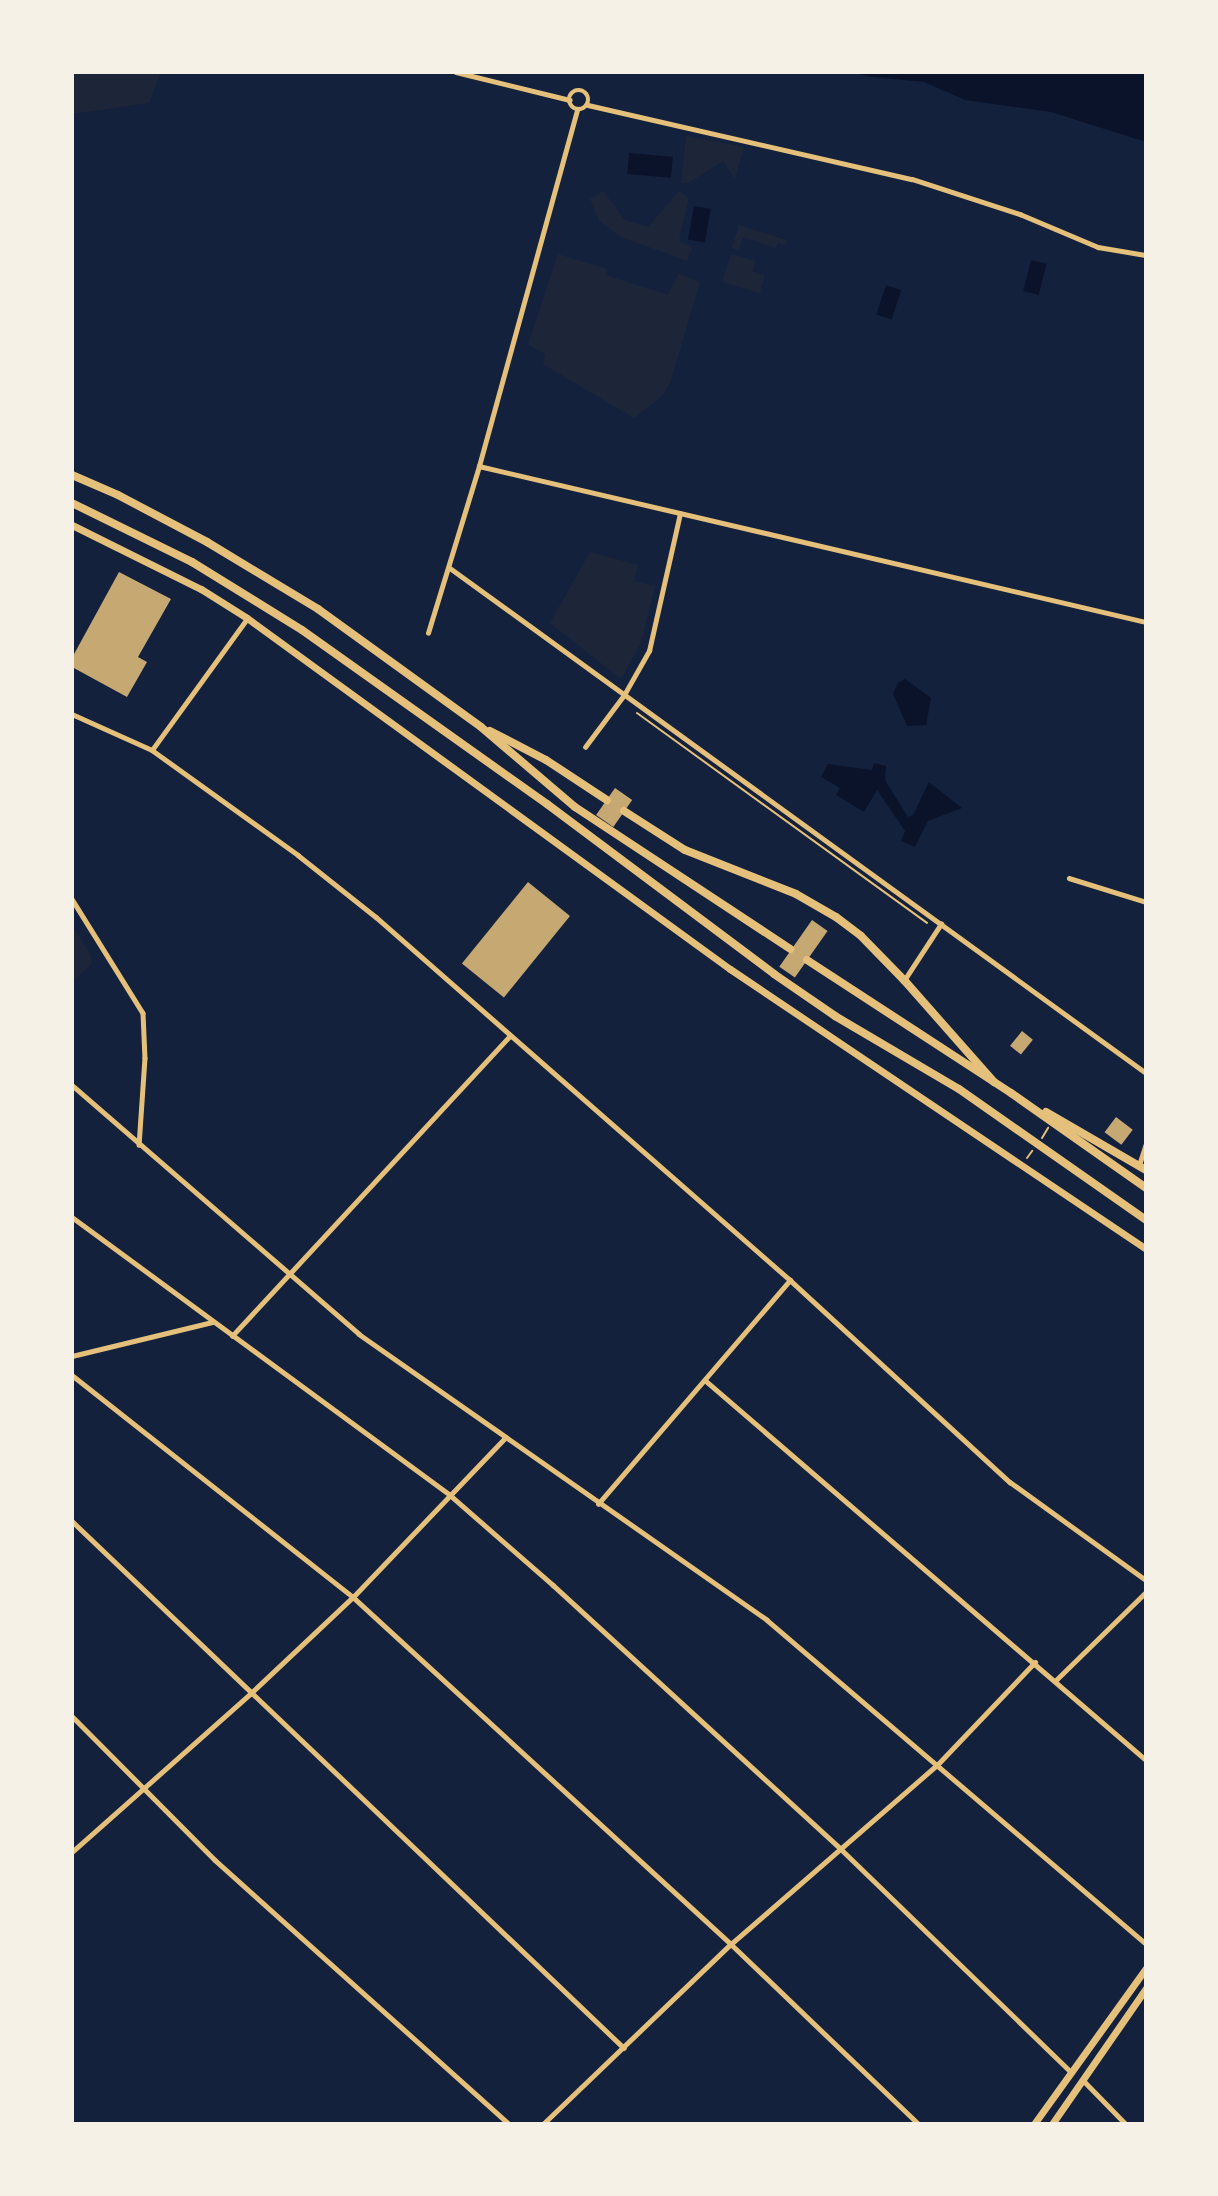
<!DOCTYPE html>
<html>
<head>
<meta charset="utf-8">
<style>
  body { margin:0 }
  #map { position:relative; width:1218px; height:2196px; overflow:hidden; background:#14213d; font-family:"Archivo Narrow",sans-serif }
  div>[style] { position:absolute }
  .green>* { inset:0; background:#1d2539 }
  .water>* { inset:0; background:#0b132b; transform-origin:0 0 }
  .building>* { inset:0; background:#c6a872; transform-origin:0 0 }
  .path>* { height:2px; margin:-1px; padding:0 1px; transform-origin:1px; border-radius:1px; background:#e5c07b }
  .minor>* { height:4.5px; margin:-2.25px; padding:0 2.25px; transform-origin:2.25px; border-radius:2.25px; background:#e5c07b }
  .minor>.ring { margin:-2.25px; padding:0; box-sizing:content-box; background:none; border:4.5px solid #e5c07b; border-radius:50% }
  .tertiary>* { height:5px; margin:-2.5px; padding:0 2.5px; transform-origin:2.5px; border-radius:2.5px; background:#e5c07b }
  .primary>* { height:7px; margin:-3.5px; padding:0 3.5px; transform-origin:3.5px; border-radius:3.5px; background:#e5c07b }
  .motorway>* { height:8px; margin:-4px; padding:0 4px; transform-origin:4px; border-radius:4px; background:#e5c07b }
  span { translate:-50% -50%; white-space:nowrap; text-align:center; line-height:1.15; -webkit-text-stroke:5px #f6f1e7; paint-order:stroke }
  .frame { position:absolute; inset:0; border:74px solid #f6f1e7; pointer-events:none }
</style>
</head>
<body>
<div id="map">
  <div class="green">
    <div style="clip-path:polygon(72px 72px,161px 72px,149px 103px,72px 114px)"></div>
    <div style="clip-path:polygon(686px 136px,744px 147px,735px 179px,723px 161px,688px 183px,681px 183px)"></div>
    <div style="clip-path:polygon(603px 191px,625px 220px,648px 227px,679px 191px,689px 198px,679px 241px,692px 247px,687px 261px,621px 237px,599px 221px,590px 199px)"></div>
    <div style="clip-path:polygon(739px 225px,787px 240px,785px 245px,778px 243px,776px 248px,743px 237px,739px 250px,732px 248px)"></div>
    <div style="clip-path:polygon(558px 254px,607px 269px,606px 275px,668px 295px,678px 274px,700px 282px,670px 383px,662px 396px,634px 418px,543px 364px,545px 354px,528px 345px)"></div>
    <div style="clip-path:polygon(731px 254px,756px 261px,753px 271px,765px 275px,760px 293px,722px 282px)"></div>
    <div style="clip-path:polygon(590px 552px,638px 565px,634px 581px,655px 586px,641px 643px,621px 679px,550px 623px)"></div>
    <div style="clip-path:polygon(72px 926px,90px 953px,92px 963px,72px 983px)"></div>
  </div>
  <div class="water">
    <div style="clip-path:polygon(850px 72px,1146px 72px,1146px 142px,1051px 112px,965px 100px,924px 82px,872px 77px)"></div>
    <div style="left:629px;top:153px;width:44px;height:21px;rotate:5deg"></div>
    <div style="left:694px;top:206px;width:17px;height:34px;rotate:10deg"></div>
    <div style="left:1031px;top:260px;width:16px;height:32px;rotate:14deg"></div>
    <div style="left:886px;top:285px;width:16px;height:31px;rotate:18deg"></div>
    <div style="clip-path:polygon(905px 679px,931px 698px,926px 725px,907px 726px,893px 694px,898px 683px)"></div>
    <div style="clip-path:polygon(874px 763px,886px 766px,885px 780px,908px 817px,913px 815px,929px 782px,962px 808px,928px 821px,915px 847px,901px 841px,905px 831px,877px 790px,864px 812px,836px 795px,840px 788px,821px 777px,828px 764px,872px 770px)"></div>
  </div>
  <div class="building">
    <div style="clip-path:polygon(119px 572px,171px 599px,138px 657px,147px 662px,127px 697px,72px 667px,73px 656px)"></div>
    <div style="left:615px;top:788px;width:21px;height:33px;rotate:35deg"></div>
    <div style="left:528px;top:882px;width:54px;height:105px;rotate:39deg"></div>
    <div style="left:812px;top:920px;width:19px;height:57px;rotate:35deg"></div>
    <div style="left:1022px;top:1031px;width:14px;height:19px;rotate:39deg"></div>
    <div style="left:1116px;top:1117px;width:21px;height:19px;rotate:37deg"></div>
  </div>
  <div class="path">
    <div style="left:637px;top:713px;width:358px;rotate:35.9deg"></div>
    <div style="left:1042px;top:1138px;width:12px;rotate:-59deg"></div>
    <div style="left:1027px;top:1158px;width:9px;rotate:-54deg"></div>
  </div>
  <div class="minor">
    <div style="left:456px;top:72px;width:117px;rotate:13.8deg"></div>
    <div class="ring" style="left:569px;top:90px;width:15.5px;height:15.5px"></div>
    <div style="left:588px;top:105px;width:332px;rotate:12.9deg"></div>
    <div style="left:912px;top:179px;width:114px;rotate:18deg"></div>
    <div style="left:1020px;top:214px;width:85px;rotate:22.9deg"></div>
    <div style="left:1098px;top:247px;width:49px;rotate:9.5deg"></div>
    <div style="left:479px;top:466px;width:685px;rotate:13.16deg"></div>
    <div style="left:450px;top:568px;width:860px;rotate:35.96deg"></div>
    <div style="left:428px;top:633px;width:175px;rotate:-73deg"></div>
    <div style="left:479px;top:466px;width:370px;rotate:-74.6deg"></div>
    <div style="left:72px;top:714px;width:88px;rotate:24.2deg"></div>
    <div style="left:152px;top:750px;width:180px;rotate:35.7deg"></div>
    <div style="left:298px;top:855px;width:100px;rotate:38.5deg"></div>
    <div style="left:376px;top:917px;width:551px;rotate:41.24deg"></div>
    <div style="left:790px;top:1280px;width:299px;rotate:42.6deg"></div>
    <div style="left:1010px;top:1482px;width:168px;rotate:35.8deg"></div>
    <div style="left:585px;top:747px;width:65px;rotate:-53.1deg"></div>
    <div style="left:624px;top:695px;width:51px;rotate:-60.4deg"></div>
    <div style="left:649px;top:651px;width:141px;rotate:-77.3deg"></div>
    <div style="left:152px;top:750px;width:162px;rotate:-54.1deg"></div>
    <div style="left:1069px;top:878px;width:81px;rotate:17.3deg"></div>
    <div style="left:72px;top:899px;width:134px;rotate:58.1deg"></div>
    <div style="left:143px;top:1013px;width:45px;rotate:87.5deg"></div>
    <div style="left:145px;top:1058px;width:87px;rotate:93.9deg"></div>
    <div style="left:905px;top:979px;width:66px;rotate:-56.8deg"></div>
    <div style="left:72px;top:1085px;width:380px;rotate:40.9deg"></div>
    <div style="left:359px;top:1334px;width:498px;rotate:35deg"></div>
    <div style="left:767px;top:1620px;width:499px;rotate:40.5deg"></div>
    <div style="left:72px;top:1217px;width:469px;rotate:36.3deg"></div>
    <div style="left:450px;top:1495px;width:137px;rotate:41.1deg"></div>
    <div style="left:553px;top:1585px;width:391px;rotate:42.5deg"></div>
    <div style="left:841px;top:1849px;width:320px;rotate:44.1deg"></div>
    <div style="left:232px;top:1336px;width:409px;rotate:-47.2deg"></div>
    <div style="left:72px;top:1356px;width:145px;rotate:-13.6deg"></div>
    <div style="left:72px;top:1375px;width:358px;rotate:38.3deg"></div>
    <div style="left:353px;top:1597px;width:513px;rotate:42.55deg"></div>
    <div style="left:731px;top:1944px;width:260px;rotate:43.8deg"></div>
    <div style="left:706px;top:1381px;width:581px;rotate:40.74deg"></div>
    <div style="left:598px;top:1504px;width:295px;rotate:-49.4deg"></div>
    <div style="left:72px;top:1521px;width:763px;rotate:43.67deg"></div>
    <div style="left:1056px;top:1680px;width:126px;rotate:-44.4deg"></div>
    <div style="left:72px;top:1716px;width:203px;rotate:45.2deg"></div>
    <div style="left:215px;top:1860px;width:395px;rotate:41.9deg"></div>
    <div style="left:72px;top:1852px;width:238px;rotate:-41.6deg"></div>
    <div style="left:250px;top:1694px;width:141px;rotate:-43.3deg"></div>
    <div style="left:353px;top:1597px;width:219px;rotate:-46.3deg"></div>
    <div style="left:1083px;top:2080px;width:62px;rotate:45.7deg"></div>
    <div style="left:543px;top:2124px;width:260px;rotate:-43.8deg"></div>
    <div style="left:731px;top:1944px;width:273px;rotate:-41deg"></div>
    <div style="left:937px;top:1765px;width:142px;rotate:-46.4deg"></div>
  </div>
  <div class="tertiary">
    <div style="left:1139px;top:1165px;width:23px;rotate:-72deg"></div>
  </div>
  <div class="primary">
    <div style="left:72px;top:525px;width:144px;rotate:26.4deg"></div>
    <div style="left:201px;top:589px;width:54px;rotate:32.2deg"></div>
    <div style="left:247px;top:618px;width:597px;rotate:36.01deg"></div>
    <div style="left:730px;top:969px;width:501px;rotate:33.94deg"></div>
    <div style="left:1034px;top:2124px;width:192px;rotate:-54.3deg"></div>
    <div style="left:1052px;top:2124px;width:165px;rotate:-55.3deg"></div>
  </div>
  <div class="motorway">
    <div style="left:72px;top:475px;width:50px;rotate:23.5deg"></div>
    <div style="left:118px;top:495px;width:101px;rotate:27.8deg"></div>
    <div style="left:207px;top:542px;width:130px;rotate:31.1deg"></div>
    <div style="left:318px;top:609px;width:201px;rotate:35.9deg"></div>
    <div style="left:481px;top:727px;width:123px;rotate:40.4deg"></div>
    <div style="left:575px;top:807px;width:258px;rotate:33.4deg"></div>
    <div style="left:72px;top:503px;width:134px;rotate:26.2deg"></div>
    <div style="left:192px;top:562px;width:129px;rotate:31.7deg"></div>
    <div style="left:302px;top:630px;width:301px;rotate:35.4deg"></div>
    <div style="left:547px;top:804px;width:284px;rotate:36.8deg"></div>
    <div style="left:774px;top:974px;width:74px;rotate:34.5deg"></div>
    <div style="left:835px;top:1016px;width:144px;rotate:30.5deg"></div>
    <div style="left:959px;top:1089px;width:228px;rotate:35deg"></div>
    <div style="left:490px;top:731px;width:63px;rotate:27.4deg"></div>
    <div style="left:546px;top:760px;width:73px;rotate:33.3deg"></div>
    <div style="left:624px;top:811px;width:72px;rotate:32.6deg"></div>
    <div style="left:685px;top:850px;width:119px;rotate:21.6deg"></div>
    <div style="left:796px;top:894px;width:46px;rotate:29.9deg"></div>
    <div style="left:836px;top:917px;width:31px;rotate:37deg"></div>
    <div style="left:861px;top:936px;width:62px;rotate:45.7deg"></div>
    <div style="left:904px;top:980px;width:136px;rotate:48.6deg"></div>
    <div style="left:807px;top:960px;width:244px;rotate:33.1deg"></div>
    <div style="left:1011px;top:1093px;width:165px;rotate:35.1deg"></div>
    <div style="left:1046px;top:1112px;width:116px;rotate:30.1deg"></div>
  </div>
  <div class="frame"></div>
</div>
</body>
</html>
